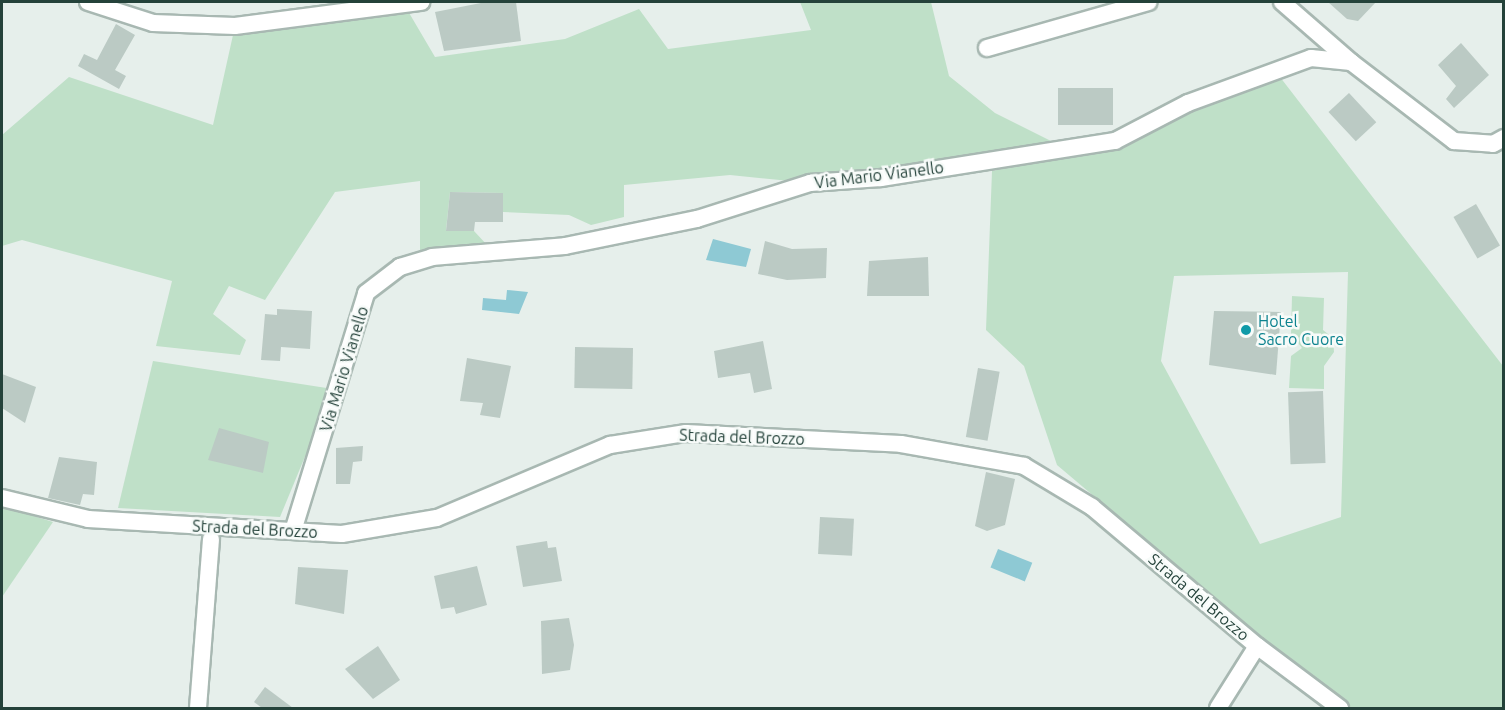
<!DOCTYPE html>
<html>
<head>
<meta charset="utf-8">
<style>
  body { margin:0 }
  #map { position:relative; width:1505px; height:710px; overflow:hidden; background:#e6efeb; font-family:Ubuntu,sans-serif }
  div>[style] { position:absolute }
  .green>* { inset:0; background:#bfe0c8 }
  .water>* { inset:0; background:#8ec9d4; transform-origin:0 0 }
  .building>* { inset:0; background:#bbcac4; transform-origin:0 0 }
  .roads { filter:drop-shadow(2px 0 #a8b8b2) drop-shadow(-2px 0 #a8b8b2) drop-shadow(0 2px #a8b8b2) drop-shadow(0 -2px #a8b8b2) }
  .minor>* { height:16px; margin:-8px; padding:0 8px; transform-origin:8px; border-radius:8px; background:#fff }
  .dots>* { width:16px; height:16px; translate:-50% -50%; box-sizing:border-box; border:3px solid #f7fbf9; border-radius:50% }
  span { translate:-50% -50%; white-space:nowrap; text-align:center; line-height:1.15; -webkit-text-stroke:5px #f7fbf9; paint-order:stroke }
  .street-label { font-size:16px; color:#24423a }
  .culture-label { font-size:16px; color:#0d838f }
  .left { translate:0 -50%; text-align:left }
  .frame { position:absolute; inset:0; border:3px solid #24423a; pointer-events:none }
</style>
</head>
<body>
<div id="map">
  <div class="green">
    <div style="clip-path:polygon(800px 2px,931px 2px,949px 76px,995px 113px,1067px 149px,810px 183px,730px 175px,624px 185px,624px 217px,591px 225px,569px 215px,503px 212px,503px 193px,450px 192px,446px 230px,474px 231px,488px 246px,420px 251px,420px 181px,335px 192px,265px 300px,229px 286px,213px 314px,246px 340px,240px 355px,156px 346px,172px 281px,22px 240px,2px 246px,2px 135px,69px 77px,213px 125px,235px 26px,405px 6px,435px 57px,565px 39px,639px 9px,668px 49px,811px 30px)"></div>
    <div style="clip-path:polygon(evenodd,1280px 77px,1503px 366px,1503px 708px,1340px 708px,1162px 566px,1173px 563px,1057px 465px,1024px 366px,986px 330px,992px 171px,1116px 146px,1190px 108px,1280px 77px,1348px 272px,1341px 517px,1260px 544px,1161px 361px,1174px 276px,1348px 272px)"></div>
    <div style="clip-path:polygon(1292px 296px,1324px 298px,1323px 330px,1333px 338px,1334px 352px,1324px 366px,1324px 389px,1289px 388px,1291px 356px,1302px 348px,1291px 334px)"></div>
    <div style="clip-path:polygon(153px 361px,333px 389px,280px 517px,118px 508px)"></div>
    <div style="clip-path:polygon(2px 506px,53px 522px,2px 597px)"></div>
  </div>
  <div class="water">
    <div style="clip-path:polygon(713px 239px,751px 249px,746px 267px,706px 260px)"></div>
    <div style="clip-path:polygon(507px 290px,528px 292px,519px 314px,482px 310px,483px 298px,506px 300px)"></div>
    <div style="left:998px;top:549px;width:37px;height:20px;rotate:22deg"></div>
  </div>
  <div class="building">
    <div style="clip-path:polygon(486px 2px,516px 2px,521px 41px,444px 51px,435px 12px)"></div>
    <div style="clip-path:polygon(1328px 2px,1376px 2px,1358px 21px,1347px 19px)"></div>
    <div style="clip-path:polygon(116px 24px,135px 35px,115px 70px,126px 76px,119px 89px,78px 66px,84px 54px,97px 60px)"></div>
    <div style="clip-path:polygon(1461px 43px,1489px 75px,1454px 108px,1446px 99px,1456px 86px,1438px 65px)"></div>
    <div style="left:1113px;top:88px;width:37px;height:55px;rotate:90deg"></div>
    <div style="left:1349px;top:93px;width:40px;height:28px;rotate:47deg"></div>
    <div style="clip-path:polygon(450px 192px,503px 193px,503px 222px,475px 222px,474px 231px,446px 231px)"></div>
    <div style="left:1476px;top:204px;width:48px;height:26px;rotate:60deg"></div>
    <div style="clip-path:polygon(765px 241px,792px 249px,827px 248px,826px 278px,787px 280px,758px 274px)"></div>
    <div style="clip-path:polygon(928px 257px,929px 296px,867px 296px,869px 261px)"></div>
    <div style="clip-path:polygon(277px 309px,312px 311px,310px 349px,281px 347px,280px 361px,261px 360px,265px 314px,277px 315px)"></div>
    <div style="clip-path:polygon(1214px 311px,1281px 312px,1276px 375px,1209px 365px)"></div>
    <div style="clip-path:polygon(763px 341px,772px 389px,754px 393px,750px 373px,718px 378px,714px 351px)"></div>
    <div style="left:633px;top:348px;width:41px;height:58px;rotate:91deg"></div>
    <div style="clip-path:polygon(467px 358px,511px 366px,500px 418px,480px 415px,483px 403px,460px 401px)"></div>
    <div style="left:978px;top:368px;width:22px;height:70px;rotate:10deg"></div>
    <div style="clip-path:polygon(2px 374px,36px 387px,25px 423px,2px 408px)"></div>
    <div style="left:1323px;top:391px;width:72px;height:35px;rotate:88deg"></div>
    <div style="clip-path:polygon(219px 428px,269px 442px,263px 473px,208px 460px)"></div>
    <div style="clip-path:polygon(363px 446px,362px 461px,353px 462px,350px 484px,336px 484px,336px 448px)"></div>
    <div style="clip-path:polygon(59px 457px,97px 462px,94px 495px,83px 494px,80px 505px,48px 498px)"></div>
    <div style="clip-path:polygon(986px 472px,1015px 479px,1005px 525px,987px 531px,975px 526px)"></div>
    <div style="left:820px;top:517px;width:34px;height:37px;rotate:3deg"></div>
    <div style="clip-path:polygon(547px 541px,548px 548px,556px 547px,562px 581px,523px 587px,516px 546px)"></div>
    <div style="clip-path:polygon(477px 566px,487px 605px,456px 614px,454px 607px,441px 609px,434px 576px)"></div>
    <div style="clip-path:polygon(298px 567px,348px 570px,344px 614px,295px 604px)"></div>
    <div style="clip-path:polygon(569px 618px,574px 645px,570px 670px,542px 674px,541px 621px)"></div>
    <div style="clip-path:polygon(378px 646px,400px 680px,373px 699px,345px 669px)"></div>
    <div style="clip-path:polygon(265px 687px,293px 708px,262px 708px,254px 702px)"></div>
  </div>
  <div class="roads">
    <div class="minor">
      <div style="left:88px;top:2px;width:68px;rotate:17.9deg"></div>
      <div style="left:153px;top:23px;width:82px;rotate:2.1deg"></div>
      <div style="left:235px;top:26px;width:188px;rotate:-7.4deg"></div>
      <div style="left:1282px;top:2px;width:91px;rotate:41deg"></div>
      <div style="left:987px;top:48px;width:168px;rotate:-15.9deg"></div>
      <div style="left:2px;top:498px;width:89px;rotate:13.7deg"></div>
      <div style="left:88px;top:519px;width:254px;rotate:3.4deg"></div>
      <div style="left:342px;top:534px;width:96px;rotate:-9.6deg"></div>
      <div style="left:437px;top:518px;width:188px;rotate:-22.9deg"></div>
      <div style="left:610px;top:445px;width:77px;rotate:-9deg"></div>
      <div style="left:686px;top:433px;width:215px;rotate:2.9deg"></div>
      <div style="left:901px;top:444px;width:125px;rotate:10.1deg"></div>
      <div style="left:1024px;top:466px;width:79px;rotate:31.1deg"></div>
      <div style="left:1092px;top:507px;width:216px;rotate:40.1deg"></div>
      <div style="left:1257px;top:646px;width:104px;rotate:36.8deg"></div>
      <div style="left:293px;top:531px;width:249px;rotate:-72.9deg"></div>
      <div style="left:366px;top:293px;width:43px;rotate:-37.4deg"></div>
      <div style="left:400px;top:267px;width:34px;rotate:-17deg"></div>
      <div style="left:432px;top:257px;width:133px;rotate:-4.7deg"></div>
      <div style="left:565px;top:246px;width:135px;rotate:-11.6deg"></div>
      <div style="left:697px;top:219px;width:119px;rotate:-17.7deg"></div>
      <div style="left:810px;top:183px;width:71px;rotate:-4deg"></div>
      <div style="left:881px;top:178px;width:237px;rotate:-9deg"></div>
      <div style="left:1115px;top:141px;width:82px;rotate:-27.5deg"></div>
      <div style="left:1188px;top:103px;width:131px;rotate:-20.1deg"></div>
      <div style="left:1311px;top:58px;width:40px;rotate:5.7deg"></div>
      <div style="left:1351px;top:62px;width:130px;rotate:37.5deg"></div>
      <div style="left:1454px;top:141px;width:39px;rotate:4deg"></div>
      <div style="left:1493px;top:144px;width:13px;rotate:-29deg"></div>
      <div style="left:198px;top:708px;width:169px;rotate:-85.6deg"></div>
      <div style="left:1218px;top:708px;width:73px;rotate:-57.8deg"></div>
    </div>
  </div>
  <div class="dots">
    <div style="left:1246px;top:330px;background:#0f9aa8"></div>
  </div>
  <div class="street-label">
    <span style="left:879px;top:175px;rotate:-7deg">Via Mario Vianello</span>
    <span style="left:344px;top:369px;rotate:-73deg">Via Mario Vianello</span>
    <span style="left:742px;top:437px;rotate:2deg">Strada del Brozzo</span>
    <span style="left:255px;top:529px;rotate:3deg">Strada del Brozzo</span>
    <span style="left:1199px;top:597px;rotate:40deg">Strada del Brozzo</span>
  </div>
  <div class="culture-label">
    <span class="left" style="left:1258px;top:330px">Hotel<br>Sacro Cuore</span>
  </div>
  <div class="frame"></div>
</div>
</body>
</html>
